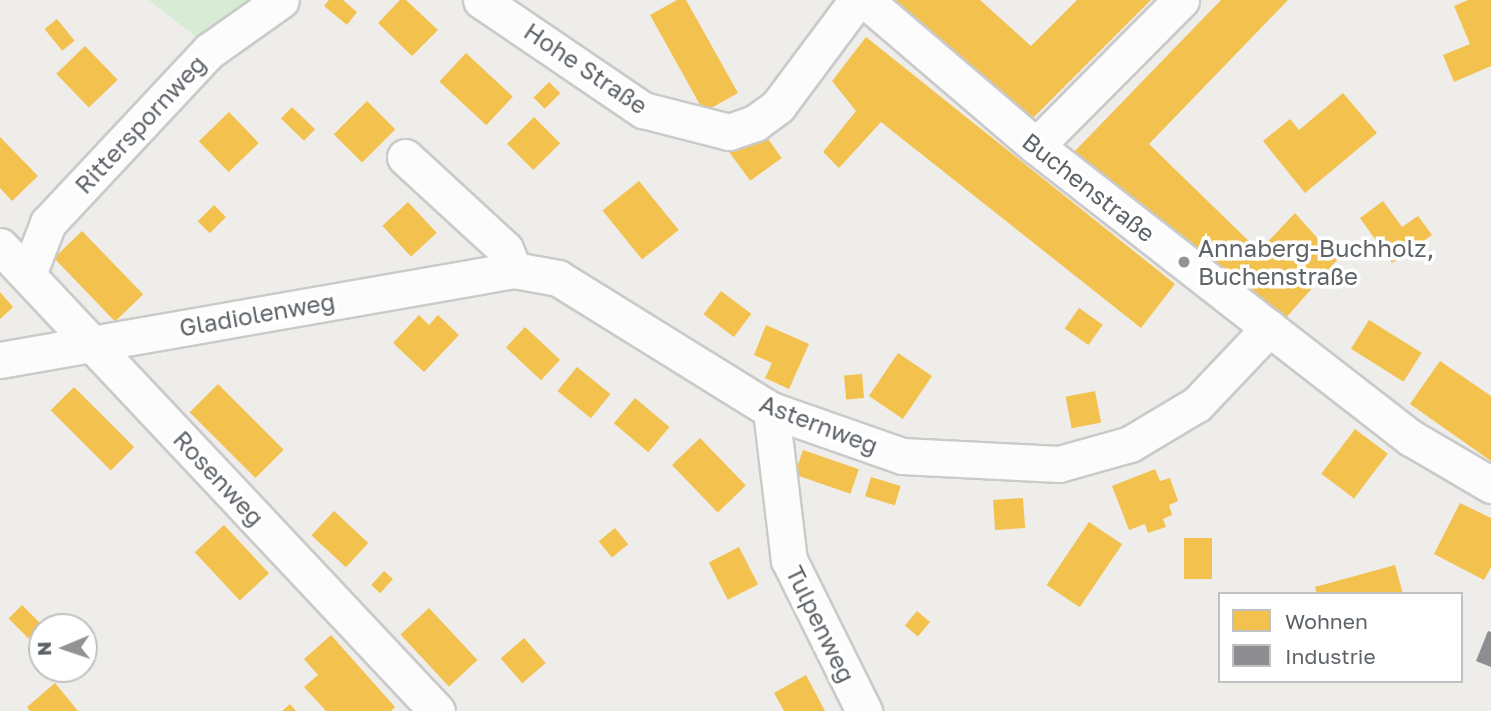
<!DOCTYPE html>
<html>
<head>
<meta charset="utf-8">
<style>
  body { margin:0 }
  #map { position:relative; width:1491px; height:711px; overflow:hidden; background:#efede9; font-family:"Golos Text",sans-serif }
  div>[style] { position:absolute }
  .green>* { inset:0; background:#d8ebd4 }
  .homes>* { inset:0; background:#f2c14e; transform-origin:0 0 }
  .industry>* { inset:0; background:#8d8d92 }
  .roads { filter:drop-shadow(2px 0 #cacaca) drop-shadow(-2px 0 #cacaca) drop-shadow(0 2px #cacaca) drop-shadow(0 -2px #cacaca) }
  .minor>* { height:35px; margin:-17.5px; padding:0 17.5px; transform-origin:17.5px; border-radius:17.5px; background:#fdfcfc }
  .dots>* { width:19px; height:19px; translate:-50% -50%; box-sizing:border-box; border:4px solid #fff; border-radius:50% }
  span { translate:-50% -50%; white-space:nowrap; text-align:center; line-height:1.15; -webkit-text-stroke:7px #fff; paint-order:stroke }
  .street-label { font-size:24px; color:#5e6368 }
  .poi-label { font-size:24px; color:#5e6368 }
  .left { translate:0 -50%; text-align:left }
  .legend { position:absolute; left:1218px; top:592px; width:245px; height:91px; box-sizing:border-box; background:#fff; border:2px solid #bfc1c3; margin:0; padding:9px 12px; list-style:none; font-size:21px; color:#5e6368 }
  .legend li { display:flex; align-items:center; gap:14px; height:35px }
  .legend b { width:35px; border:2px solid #bfc1c3 }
  .north { position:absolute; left:28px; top:613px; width:70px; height:70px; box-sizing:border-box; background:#fff; border:2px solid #bfc1c3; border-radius:50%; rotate:268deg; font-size:19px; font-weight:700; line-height:28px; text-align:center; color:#5e6368 }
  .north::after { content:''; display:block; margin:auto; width:24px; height:32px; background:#919395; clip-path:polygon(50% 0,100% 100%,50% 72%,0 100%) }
</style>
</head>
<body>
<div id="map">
  <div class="green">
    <div style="clip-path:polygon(149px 0,270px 0,205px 44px)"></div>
  </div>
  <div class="homes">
    <div style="clip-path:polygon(329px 0,343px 0,357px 12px,347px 25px,324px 6px)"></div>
    <div style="clip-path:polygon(400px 0,406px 0,438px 30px,412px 56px,378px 23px)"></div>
    <div style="clip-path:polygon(677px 0,686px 0,738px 93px,704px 112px,650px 15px)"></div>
    <div style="clip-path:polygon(885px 0,980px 0,1031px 46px,1077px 0,1151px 0,1028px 123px)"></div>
    <div style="clip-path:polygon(1221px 0,1288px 0,1149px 144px,1259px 251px,1295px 213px,1337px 260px,1284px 320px,1073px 153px)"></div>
    <div style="clip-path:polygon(1468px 0,1491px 0,1491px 66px,1454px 82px,1443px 55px,1470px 44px,1454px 6px)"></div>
    <div style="left:57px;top:19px;width:28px;height:16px;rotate:51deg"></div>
    <div style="clip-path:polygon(866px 37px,1175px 284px,1141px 328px,881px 122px,839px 168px,823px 152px,856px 111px,832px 81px)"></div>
    <div style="left:85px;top:46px;width:47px;height:40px;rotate:46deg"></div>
    <div style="left:466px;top:53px;width:64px;height:39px;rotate:43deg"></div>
    <div style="left:549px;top:82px;width:16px;height:22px;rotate:45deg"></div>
    <div style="clip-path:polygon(1343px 93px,1377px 133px,1305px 193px,1263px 141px,1290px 119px,1299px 130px)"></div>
    <div style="left:367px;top:101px;width:40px;height:47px;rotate:45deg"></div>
    <div style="left:292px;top:107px;width:32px;height:16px;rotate:44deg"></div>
    <div style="left:229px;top:112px;width:43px;height:42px;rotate:46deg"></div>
    <div style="left:534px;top:117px;width:37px;height:38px;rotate:45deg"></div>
    <div style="left:760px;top:128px;width:37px;height:39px;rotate:54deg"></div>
    <div style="clip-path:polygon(0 137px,38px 176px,12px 201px,0 188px)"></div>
    <div style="left:639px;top:181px;width:63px;height:47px;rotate:51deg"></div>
    <div style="clip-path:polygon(1383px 201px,1402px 227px,1418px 216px,1432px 235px,1392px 263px,1360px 218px)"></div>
    <div style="left:408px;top:202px;width:42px;height:35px;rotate:47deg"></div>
    <div style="left:214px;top:205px;width:17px;height:23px;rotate:45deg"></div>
    <div style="left:82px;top:231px;width:88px;height:39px;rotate:46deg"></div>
    <div style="left:721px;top:291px;width:38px;height:29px;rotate:37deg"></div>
    <div style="clip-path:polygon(0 292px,13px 307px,0 319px)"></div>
    <div style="left:1079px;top:308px;width:29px;height:25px;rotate:35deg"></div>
    <div style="clip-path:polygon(419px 315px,429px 325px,438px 315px,459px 335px,424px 372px,393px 343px)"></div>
    <div style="left:1369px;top:320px;width:62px;height:34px;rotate:32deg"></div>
    <div style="clip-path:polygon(766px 325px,809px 344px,789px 389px,765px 378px,772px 363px,754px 355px)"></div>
    <div style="left:525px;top:327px;width:48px;height:28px;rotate:43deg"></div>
    <div style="left:898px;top:353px;width:41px;height:52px;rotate:34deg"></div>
    <div style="clip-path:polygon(1440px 361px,1491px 396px,1491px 461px,1410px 404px)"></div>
    <div style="left:577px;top:367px;width:43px;height:31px;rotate:39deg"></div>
    <div style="left:862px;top:374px;width:24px;height:18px;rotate:85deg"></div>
    <div style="left:218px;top:384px;width:93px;height:40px;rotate:45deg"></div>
    <div style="left:74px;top:387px;width:85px;height:33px;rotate:45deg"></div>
    <div style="left:1095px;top:391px;width:32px;height:30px;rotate:79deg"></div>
    <div style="left:635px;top:398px;width:45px;height:33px;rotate:40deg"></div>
    <div style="left:1355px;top:429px;width:41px;height:56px;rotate:37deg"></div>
    <div style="left:700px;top:438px;width:66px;height:39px;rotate:46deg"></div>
    <div style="left:803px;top:450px;width:59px;height:26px;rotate:19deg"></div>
    <div style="clip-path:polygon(1155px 469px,1160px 481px,1170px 478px,1178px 501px,1169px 505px,1172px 515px,1163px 519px,1166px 527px,1148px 533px,1145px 524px,1129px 530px,1112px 486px)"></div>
    <div style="left:871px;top:477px;width:31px;height:20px;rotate:17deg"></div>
    <div style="left:1023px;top:498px;width:30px;height:30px;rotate:86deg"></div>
    <div style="clip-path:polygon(1460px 503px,1491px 518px,1491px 567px,1484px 580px,1434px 554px)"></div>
    <div style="left:334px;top:511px;width:47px;height:33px;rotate:43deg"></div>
    <div style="left:1089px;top:522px;width:40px;height:76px;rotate:34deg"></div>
    <div style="left:224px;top:525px;width:66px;height:40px;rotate:47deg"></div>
    <div style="left:615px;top:528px;width:21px;height:21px;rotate:51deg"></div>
    <div style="left:1184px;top:538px;width:28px;height:41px"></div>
    <div style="left:739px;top:547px;width:42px;height:34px;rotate:63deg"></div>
    <div style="clip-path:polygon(1395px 565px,1403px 594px,1317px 594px,1315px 587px)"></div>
    <div style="left:384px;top:571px;width:12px;height:19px;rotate:42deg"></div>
    <div style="left:22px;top:605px;width:28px;height:19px;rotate:45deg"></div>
    <div style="left:429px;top:608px;width:71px;height:39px;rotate:47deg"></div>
    <div style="left:917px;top:611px;width:17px;height:19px;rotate:40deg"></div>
    <div style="clip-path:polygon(331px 635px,395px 707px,391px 711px,326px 711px,304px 687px,318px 675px,304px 659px)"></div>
    <div style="left:524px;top:638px;width:33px;height:31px;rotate:49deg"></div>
    <div style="clip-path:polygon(806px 675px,825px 711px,784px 711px,774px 693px)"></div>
    <div style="clip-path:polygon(55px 683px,78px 711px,30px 711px,27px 707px)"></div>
    <div style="clip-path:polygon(290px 704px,296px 711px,282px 711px)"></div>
  </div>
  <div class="industry">
    <div style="clip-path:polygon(1488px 631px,1491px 632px,1491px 667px,1476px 661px)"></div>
  </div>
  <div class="roads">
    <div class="minor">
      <div style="left:481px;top:0;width:196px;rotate:34.2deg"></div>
      <div style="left:643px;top:110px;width:89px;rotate:14.3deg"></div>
      <div style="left:729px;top:132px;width:28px;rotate:-19deg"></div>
      <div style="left:755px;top:123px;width:29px;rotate:-36deg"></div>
      <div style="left:778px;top:106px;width:132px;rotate:-53.3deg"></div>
      <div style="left:865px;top:0;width:225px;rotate:40.5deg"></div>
      <div style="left:1036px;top:146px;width:296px;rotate:38deg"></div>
      <div style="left:1269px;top:328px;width:180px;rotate:37.8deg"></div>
      <div style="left:1411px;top:438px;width:93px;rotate:30.4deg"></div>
      <div style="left:1036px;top:146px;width:206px;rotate:-45.2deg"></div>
      <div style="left:405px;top:157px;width:136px;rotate:42.6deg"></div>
      <div style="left:505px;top:249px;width:23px;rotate:67deg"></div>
      <div style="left:0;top:246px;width:638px;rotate:46.78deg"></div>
      <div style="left:29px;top:272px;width:53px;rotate:-68.8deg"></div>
      <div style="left:48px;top:223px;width:236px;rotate:-46.9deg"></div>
      <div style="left:209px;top:51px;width:88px;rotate:-35.3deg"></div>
      <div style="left:0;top:360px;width:522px;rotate:-9.93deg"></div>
      <div style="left:514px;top:270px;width:45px;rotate:10.3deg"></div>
      <div style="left:558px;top:278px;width:251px;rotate:31.8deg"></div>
      <div style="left:771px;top:410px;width:139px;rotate:19.3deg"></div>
      <div style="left:902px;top:456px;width:157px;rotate:2.9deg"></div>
      <div style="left:1059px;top:464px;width:74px;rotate:-15.7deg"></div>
      <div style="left:1130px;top:444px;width:78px;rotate:-30.8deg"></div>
      <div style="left:1197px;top:404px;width:105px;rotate:-46.5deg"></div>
      <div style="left:771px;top:410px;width:151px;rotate:83.2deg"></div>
      <div style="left:789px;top:560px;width:169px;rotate:63.6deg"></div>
    </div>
  </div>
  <div class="dots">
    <div style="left:1184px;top:262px;background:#919395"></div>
  </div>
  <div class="street-label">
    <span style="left:586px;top:68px;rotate:34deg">Hohe Straße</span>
    <span style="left:140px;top:124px;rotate:-47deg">Ritterspornweg</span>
    <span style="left:1089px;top:187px;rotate:38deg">Buchenstraße</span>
    <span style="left:257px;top:314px;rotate:-10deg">Gladiolenweg</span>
    <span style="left:819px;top:424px;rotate:21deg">Asternweg</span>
    <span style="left:219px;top:478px;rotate:47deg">Rosenweg</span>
    <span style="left:821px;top:624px;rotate:64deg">Tulpenweg</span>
  </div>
  <div class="poi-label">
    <span class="left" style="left:1198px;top:262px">Annaberg-Buchholz,<br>Buchenstraße</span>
  </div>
  <ul class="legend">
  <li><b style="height:19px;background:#f2c14e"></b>Wohnen</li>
  <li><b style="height:19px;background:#8d8d92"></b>Industrie</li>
  </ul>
  <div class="north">N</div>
</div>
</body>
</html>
